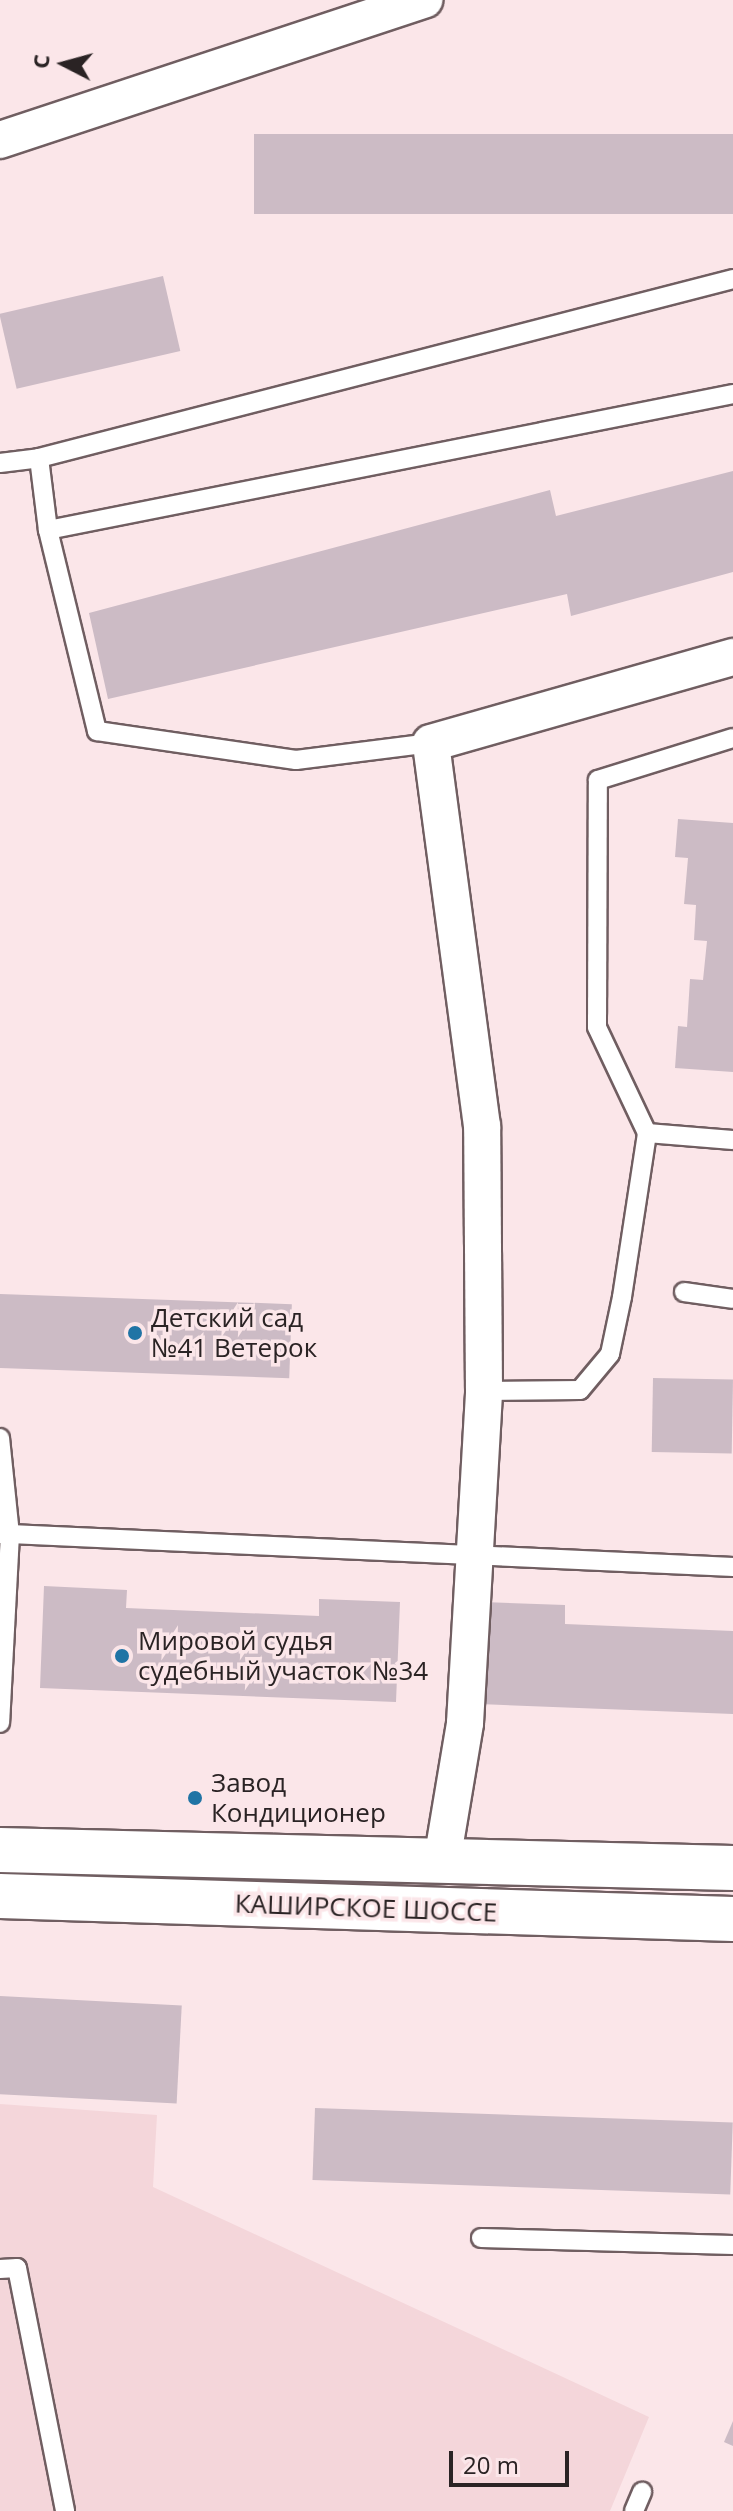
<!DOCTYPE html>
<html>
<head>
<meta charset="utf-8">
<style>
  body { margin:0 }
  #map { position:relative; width:733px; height:2511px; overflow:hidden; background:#fbe6e9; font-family:"Open Sans",sans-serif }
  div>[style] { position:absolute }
  .built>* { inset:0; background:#f4d6da }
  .building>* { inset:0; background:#ccbbc5; transform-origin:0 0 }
  .roads { filter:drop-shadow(2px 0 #705e61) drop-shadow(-2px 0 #705e61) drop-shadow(0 2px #705e61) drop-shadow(0 -2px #705e61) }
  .service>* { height:18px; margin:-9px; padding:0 9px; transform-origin:9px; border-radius:9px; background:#fff }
  .minor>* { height:36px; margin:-18px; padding:0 18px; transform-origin:18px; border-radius:18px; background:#fff }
  .primary>* { height:44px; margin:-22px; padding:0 22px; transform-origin:22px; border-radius:22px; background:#fff }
  .dots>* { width:22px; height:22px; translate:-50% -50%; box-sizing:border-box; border:4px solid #fbe6e9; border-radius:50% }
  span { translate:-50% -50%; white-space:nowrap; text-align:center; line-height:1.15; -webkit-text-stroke:7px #fbe6e9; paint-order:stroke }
  .poi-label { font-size:26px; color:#2a2324 }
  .left { translate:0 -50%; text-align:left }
  .street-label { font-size:26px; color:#2a2324 }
  .north { position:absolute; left:24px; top:24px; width:80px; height:80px; -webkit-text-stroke:6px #fbe6e9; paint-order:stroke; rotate:276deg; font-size:22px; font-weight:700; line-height:32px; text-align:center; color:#2a2324 }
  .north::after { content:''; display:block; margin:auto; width:28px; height:36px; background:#2a2324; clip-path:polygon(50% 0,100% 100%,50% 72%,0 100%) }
  .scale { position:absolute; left:449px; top:2451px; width:120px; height:36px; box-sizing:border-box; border:4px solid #2a2324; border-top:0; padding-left:10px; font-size:24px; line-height:28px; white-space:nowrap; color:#2a2324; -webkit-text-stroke:6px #fbe6e9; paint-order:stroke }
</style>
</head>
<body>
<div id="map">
  <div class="built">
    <div style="clip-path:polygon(0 2104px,157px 2115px,153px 2187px,649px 2417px,610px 2511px,0 2511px)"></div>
  </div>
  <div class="building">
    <div style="left:733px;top:134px;width:80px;height:479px;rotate:90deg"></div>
    <div style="left:163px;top:276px;width:77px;height:168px;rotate:77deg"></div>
    <div style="clip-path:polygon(733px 471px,733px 572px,571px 616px,567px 594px,108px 699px,89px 613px,550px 490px,556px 516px)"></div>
    <div style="clip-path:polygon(678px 819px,733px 823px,733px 1072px,675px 1068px,678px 1026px,687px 1027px,690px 979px,703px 980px,707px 941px,694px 940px,696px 905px,684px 904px,688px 858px,675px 857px)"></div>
    <div style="left:0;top:1294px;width:292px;height:74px;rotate:2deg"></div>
    <div style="left:653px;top:1378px;width:80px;height:74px;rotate:1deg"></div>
    <div style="clip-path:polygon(44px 1586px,127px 1590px,126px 1608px,319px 1616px,319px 1599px,400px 1602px,396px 1702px,40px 1688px)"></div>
    <div style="clip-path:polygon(483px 1602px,565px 1605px,565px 1624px,733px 1631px,733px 1714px,479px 1704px)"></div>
    <div style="left:0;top:1996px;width:182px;height:98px;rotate:3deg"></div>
    <div style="left:315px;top:2108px;width:418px;height:72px;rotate:2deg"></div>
    <div style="clip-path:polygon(733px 2421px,733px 2446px,724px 2442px)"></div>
  </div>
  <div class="roads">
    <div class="service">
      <div style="left:39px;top:458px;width:717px;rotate:-14.46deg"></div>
      <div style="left:0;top:463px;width:39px;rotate:-7deg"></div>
      <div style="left:39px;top:458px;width:73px;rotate:82.9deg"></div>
      <div style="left:48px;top:530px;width:698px;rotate:-11.23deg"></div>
      <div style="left:48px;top:530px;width:207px;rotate:76.3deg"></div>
      <div style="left:97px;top:731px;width:201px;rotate:8.3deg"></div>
      <div style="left:296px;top:760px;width:136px;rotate:-7.2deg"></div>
      <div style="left:647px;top:1133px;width:86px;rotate:4.7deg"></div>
      <div style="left:684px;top:1292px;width:49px;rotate:8.1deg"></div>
      <div style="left:484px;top:1391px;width:96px;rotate:-0.6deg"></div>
      <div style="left:580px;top:1390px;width:47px;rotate:-50.2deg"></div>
      <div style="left:610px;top:1354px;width:58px;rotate:-78.1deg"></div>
      <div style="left:622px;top:1297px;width:166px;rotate:-81.3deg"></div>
      <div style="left:647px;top:1133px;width:117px;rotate:-115.3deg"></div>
      <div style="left:597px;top:1027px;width:247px;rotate:-89.8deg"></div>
      <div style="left:598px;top:780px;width:141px;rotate:-17.3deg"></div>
      <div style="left:0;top:1438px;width:97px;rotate:84.1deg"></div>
      <div style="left:10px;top:1534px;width:724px;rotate:2.61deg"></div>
      <div style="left:0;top:1534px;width:10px"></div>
      <div style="left:10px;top:1534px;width:189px;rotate:93deg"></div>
      <div style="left:481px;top:2238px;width:252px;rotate:1.6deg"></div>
      <div style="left:0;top:2269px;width:17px;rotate:-3deg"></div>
      <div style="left:17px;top:2268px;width:248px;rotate:78.8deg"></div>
      <div style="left:634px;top:2511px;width:21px;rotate:-67deg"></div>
    </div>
    <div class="minor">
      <div style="left:0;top:140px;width:447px;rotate:-18.3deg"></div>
      <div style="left:442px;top:1861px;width:140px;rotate:-80.5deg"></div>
      <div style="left:465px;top:1723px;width:333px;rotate:-86.7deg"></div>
      <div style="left:484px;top:1391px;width:265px;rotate:-90.4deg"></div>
      <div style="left:482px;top:1126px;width:386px;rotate:-97.6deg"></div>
      <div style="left:431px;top:743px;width:314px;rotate:-15.9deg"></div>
    </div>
    <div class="primary">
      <div style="left:0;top:1850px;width:733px;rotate:1.41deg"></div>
      <div style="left:0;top:1896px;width:733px;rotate:1.8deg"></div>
    </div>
  </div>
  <div class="dots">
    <div style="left:135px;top:1333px;background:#2074a5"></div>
    <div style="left:122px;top:1656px;background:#2074a5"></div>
    <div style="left:195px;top:1798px;background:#2074a5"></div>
  </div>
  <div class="poi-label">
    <span class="left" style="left:151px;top:1333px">Детский сад<br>№41 Ветерок</span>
    <span class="left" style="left:138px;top:1656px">Мировой судья<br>судебный участок №34</span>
    <span class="left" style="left:211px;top:1798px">Завод<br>Кондиционер</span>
  </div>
  <div class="street-label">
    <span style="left:366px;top:1908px;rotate:2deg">КАШИРСКОЕ ШОССЕ</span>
  </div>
  <div class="north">С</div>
  <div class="scale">20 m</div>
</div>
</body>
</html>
